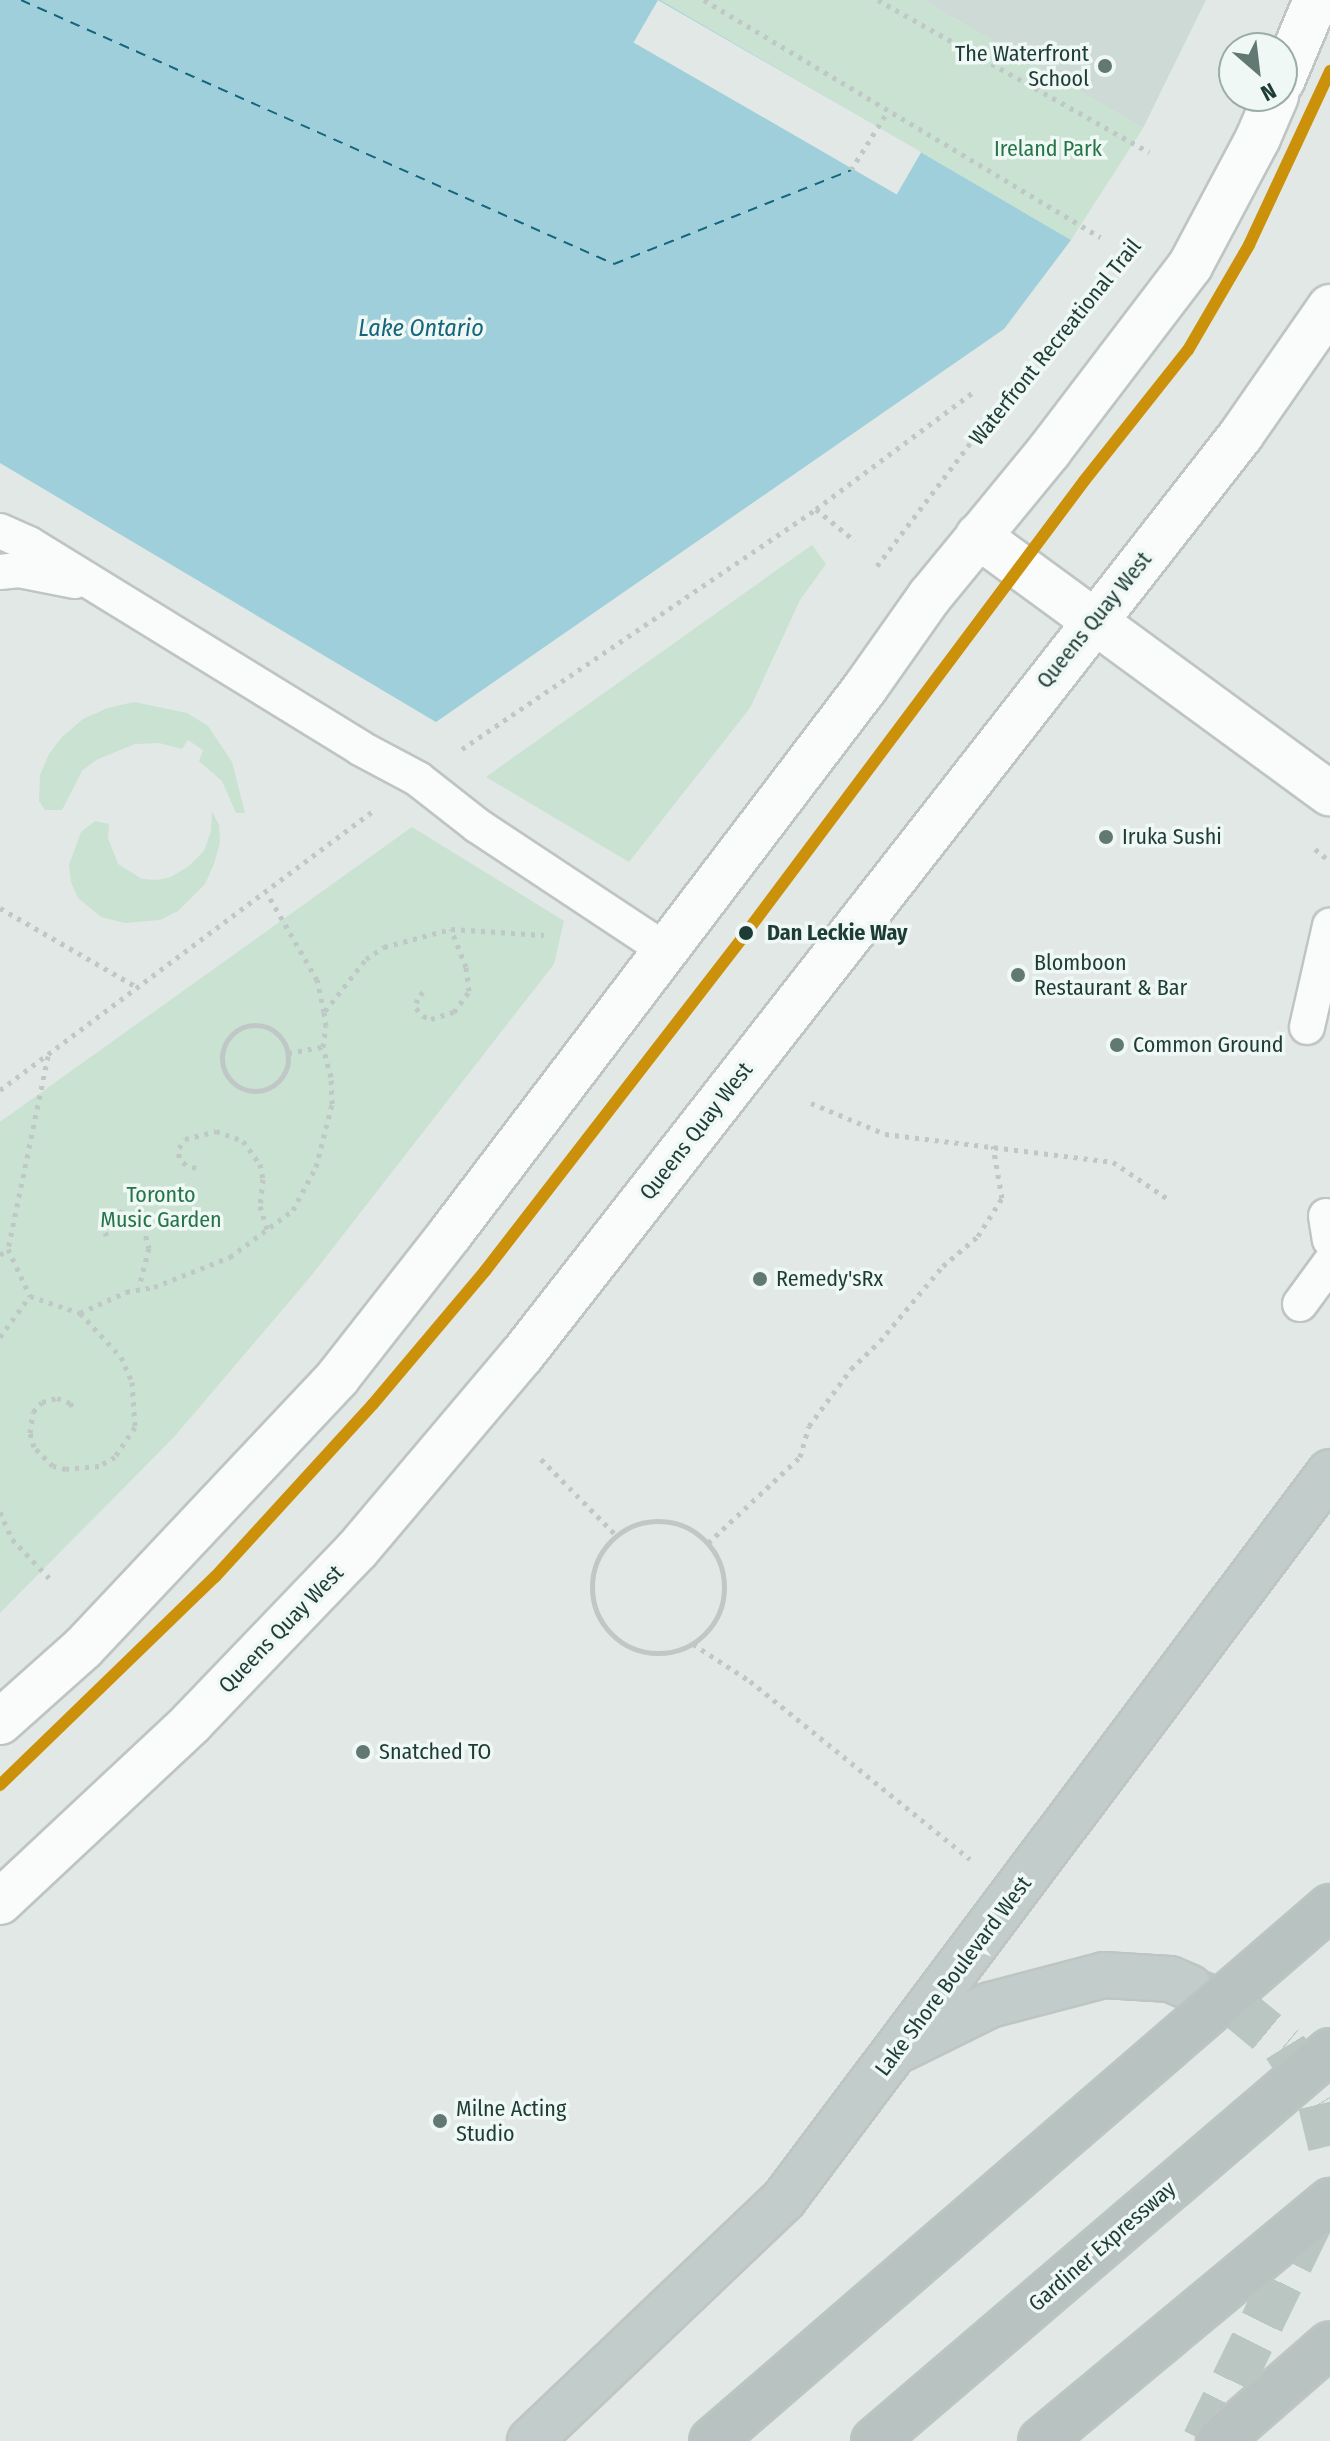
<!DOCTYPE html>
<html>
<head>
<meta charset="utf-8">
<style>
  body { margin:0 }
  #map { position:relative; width:1330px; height:2441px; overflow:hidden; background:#e1e8e5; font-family:"Fira Sans Condensed",sans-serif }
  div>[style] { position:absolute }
  .built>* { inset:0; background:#cedad5 }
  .green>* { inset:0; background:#c9e2d2 }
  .water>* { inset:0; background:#9ecfda }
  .pier>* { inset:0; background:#e1e8e5; transform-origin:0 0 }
  .ferry>* { height:2px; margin-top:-1px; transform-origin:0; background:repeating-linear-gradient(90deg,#15657c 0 10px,transparent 0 18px) }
  .trunk-tunnel>* { height:44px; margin-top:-22px; transform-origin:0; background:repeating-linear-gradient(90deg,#bac6c2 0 44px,transparent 0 66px) }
  .path>* { height:5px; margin-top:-2.5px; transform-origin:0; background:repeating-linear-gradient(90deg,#bfc8c6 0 4px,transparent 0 10px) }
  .path>.ring { margin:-2.5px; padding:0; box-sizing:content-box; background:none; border:5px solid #bfc8c6; border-radius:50% }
  .roads { filter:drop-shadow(2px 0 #bec5c2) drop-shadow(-2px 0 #bec5c2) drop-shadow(0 2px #bec5c2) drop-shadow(0 -2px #bec5c2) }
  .service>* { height:34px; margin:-17px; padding:0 17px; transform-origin:17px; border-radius:17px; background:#fafcfb }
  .tertiary>* { height:44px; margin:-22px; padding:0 22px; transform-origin:22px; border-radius:22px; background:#fafcfb }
  .trunk>* { height:44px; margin:-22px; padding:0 22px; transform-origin:22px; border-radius:22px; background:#c2ccca }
  .motorway>* { height:44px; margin:-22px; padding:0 22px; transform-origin:22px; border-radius:22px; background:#b8c2c0 }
  .bridges { filter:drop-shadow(2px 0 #bbc5c2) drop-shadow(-2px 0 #bbc5c2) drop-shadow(0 2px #bbc5c2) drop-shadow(0 -2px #bbc5c2) }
  .motorway-bridge>* { height:44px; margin:-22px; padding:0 22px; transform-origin:22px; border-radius:22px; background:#b8c2c0 }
  .tram-1>* { height:12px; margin:-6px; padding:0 6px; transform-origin:6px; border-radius:6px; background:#cc910b }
  .dots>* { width:22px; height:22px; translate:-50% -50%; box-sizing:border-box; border:4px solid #eff8f4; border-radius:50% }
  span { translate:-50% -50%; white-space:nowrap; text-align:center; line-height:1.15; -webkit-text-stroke:7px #eff8f4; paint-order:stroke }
  .poi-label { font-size:22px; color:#1e3c36 }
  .right { translate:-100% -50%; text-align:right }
  .left { translate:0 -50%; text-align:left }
  .park-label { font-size:22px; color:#267549 }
  .street-label { font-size:22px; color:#1e3c36 }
  .stop-label { font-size:22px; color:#1e3c36; font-weight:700 }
  .water-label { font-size:24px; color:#15657c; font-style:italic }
  .north { position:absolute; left:1218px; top:32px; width:80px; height:80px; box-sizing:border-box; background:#eff8f4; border:2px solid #9bada8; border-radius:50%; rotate:152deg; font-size:22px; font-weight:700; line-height:32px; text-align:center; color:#1e3c36 }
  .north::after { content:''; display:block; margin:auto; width:28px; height:36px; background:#627873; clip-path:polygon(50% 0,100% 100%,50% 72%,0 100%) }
</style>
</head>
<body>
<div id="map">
  <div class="built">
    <div style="clip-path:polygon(923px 0,1206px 0,1143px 128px)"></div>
  </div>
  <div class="green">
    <div style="clip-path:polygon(660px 0,923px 0,1143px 128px,1071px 240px)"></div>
    <div style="clip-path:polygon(812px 545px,826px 564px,800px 600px,750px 708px,629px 862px,486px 777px)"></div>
    <div style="clip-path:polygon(134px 702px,187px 713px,208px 726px,232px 762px,245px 813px,236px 813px,222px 781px,199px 761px,203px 750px,188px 740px,182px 749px,159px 743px,135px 744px,96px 760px,82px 771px,62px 810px,45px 810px,39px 801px,40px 775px,49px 754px,62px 737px,83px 719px,108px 708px)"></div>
    <div style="clip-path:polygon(212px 811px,219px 825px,220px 842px,214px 864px,205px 884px,178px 911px,160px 920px,125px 923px,101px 917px,78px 898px,71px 882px,69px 865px,81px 832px,95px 821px,109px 824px,108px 838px,118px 864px,142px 879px,157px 880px,171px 877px,189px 866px,204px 851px,211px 831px)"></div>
    <div style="clip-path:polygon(412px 827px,564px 921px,554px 964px,311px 1276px,174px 1437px,0 1613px,0 1122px)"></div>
  </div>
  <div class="water">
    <div style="clip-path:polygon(0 0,660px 0,1071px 240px,1004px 329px,436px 722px,0 463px)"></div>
  </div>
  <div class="pier">
    <div style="left:658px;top:0;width:304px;height:49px;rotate:30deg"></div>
  </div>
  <div class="ferry">
    <div style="left:21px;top:0;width:649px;rotate:24deg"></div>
    <div style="left:614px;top:264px;width:255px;rotate:-21.6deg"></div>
  </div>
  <div class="trunk-tunnel">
    <div style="left:1189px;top:1987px;width:47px;rotate:21.1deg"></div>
    <div style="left:1233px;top:2004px;width:67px;rotate:39.6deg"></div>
    <div style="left:1285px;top:2047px;width:67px;rotate:58.4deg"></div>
    <div style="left:1320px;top:2104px;width:43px;rotate:76.6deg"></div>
    <div style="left:1204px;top:2441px;width:258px;rotate:-64deg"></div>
  </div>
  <div class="path">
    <div style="left:704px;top:0;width:462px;rotate:30.9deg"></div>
    <div style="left:878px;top:0;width:311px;rotate:29.3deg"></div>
    <div style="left:851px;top:170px;width:70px;rotate:-57.9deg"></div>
    <div style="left:816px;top:509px;width:50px;rotate:39.4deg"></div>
    <div style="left:877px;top:566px;width:197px;rotate:-52.8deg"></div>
    <div style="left:996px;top:409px;width:97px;rotate:-48.8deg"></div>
    <div style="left:462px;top:749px;width:428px;rotate:-34.1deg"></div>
    <div style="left:816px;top:509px;width:199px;rotate:-36.6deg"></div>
    <div style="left:1315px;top:849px;width:19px;rotate:39deg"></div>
    <div style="left:0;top:908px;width:158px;rotate:30deg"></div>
    <div style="left:423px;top:992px;width:9px;rotate:131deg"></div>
    <div style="left:417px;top:999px;width:9px;rotate:96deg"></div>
    <div style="left:416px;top:1008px;width:11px;rotate:49deg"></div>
    <div style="left:423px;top:1016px;width:9px;rotate:21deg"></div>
    <div style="left:431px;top:1019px;width:24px;rotate:-17deg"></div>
    <div style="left:454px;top:1012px;width:26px;rotate:-54deg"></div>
    <div style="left:469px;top:991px;width:24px;rotate:-97deg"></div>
    <div style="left:466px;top:967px;width:41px;rotate:-111.5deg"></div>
    <div style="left:325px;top:1011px;width:66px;rotate:-51.7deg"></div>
    <div style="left:366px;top:959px;width:22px;rotate:-34deg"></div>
    <div style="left:384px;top:947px;width:69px;rotate:-15deg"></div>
    <div style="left:451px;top:929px;width:93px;rotate:3.7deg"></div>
    <div class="ring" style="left:222px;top:1025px;width:61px;height:61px"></div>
    <div style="left:288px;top:1053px;width:36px;rotate:-10deg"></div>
    <div style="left:48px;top:1056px;width:197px;rotate:101.7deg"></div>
    <div style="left:8px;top:1249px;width:52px;rotate:64.9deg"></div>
    <div style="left:30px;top:1296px;width:53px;rotate:18.8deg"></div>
    <div style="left:80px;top:1313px;width:60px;rotate:47deg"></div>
    <div style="left:121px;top:1357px;width:27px;rotate:66deg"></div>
    <div style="left:132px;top:1382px;width:45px;rotate:86.2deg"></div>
    <div style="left:135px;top:1427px;width:36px;rotate:124deg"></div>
    <div style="left:115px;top:1457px;width:18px;rotate:151deg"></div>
    <div style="left:99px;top:1466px;width:33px;rotate:175deg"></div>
    <div style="left:66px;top:1469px;width:13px;rotate:-167deg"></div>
    <div style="left:53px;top:1466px;width:27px;rotate:-135deg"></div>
    <div style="left:34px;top:1447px;width:15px;rotate:-106deg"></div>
    <div style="left:30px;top:1433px;width:21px;rotate:-82deg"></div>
    <div style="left:33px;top:1412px;width:13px;rotate:-48deg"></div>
    <div style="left:42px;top:1402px;width:16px;rotate:-15deg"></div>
    <div style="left:57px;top:1398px;width:14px;rotate:21deg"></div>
    <div style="left:70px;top:1403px;width:9px;rotate:54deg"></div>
    <div style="left:0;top:1090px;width:464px;rotate:-36.8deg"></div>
    <div style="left:811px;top:1103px;width:80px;rotate:22.7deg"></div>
    <div style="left:885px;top:1134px;width:230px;rotate:7deg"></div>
    <div style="left:1113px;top:1162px;width:66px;rotate:33.9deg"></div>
    <div style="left:196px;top:1168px;width:10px;rotate:-163deg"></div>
    <div style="left:186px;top:1165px;width:10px;rotate:-135deg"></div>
    <div style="left:179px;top:1158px;width:10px;rotate:-90deg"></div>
    <div style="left:179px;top:1148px;width:11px;rotate:-56deg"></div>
    <div style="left:185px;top:1139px;width:32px;rotate:-14deg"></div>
    <div style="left:216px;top:1131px;width:29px;rotate:20deg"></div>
    <div style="left:243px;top:1141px;width:29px;rotate:54deg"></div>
    <div style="left:260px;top:1164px;width:15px;rotate:79deg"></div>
    <div style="left:263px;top:1179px;width:27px;rotate:96deg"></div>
    <div style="left:260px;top:1206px;width:27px;rotate:73deg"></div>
    <div style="left:106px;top:1236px;width:17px;rotate:-93deg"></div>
    <div style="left:105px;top:1219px;width:16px;rotate:-30deg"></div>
    <div style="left:119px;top:1211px;width:17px;rotate:21deg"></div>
    <div style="left:135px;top:1217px;width:12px;rotate:48deg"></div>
    <div style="left:143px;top:1226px;width:23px;rotate:75deg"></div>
    <div style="left:149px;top:1248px;width:40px;rotate:104.4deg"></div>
    <div style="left:0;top:1255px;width:10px;rotate:-37deg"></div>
    <div style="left:80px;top:1313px;width:51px;rotate:-24.5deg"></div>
    <div style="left:126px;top:1292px;width:28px;rotate:-10deg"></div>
    <div style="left:154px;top:1287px;width:82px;rotate:-21.5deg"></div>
    <div style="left:230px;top:1257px;width:79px;rotate:-36.7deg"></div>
    <div style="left:293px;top:1210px;width:49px;rotate:-61.9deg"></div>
    <div style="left:316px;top:1167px;width:65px;rotate:-75.7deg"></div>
    <div style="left:332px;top:1104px;width:27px;rotate:-92deg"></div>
    <div style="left:331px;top:1077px;width:31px;rotate:-105deg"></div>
    <div style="left:323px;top:1047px;width:21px;rotate:-82deg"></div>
    <div style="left:326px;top:1026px;width:14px;rotate:-98deg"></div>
    <div style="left:324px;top:1012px;width:33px;rotate:-102deg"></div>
    <div style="left:317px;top:980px;width:100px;rotate:-119.9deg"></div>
    <div style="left:0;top:1337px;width:51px;rotate:-53.8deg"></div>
    <div style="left:541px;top:1459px;width:107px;rotate:45.4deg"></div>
    <div style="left:0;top:1512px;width:30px;rotate:66deg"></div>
    <div style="left:12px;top:1539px;width:57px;rotate:46.4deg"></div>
    <div class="ring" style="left:592px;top:1521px;width:127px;height:127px"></div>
    <div style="left:708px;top:1543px;width:126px;rotate:-43.1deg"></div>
    <div style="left:800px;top:1457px;width:32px;rotate:-74deg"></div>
    <div style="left:809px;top:1426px;width:71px;rotate:-53.6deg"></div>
    <div style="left:851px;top:1369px;width:40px;rotate:-44deg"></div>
    <div style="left:880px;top:1341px;width:98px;rotate:-50deg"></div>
    <div style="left:943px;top:1266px;width:46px;rotate:-40.6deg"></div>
    <div style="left:978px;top:1236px;width:45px;rotate:-57.7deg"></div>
    <div style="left:1002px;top:1198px;width:53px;rotate:-99.8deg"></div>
    <div style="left:693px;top:1644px;width:68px;rotate:33deg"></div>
    <div style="left:750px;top:1681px;width:283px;rotate:39deg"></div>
  </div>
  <div class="roads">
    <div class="service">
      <div style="left:0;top:531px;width:32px;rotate:24deg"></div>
      <div style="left:29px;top:544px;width:389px;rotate:31.6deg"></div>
      <div style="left:360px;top:748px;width:66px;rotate:28.1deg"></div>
      <div style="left:418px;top:779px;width:76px;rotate:38.1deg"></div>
      <div style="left:478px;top:826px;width:224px;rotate:33.5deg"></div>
      <div style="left:0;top:572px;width:19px;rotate:-6deg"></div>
      <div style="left:19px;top:570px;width:57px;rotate:11.1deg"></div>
      <div style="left:1307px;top:1027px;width:104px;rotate:-77.2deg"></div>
      <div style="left:1326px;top:1216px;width:24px;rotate:81deg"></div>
      <div style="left:1300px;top:1304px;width:51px;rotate:-53.8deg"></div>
    </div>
    <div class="tertiary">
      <div style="left:1282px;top:81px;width:88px;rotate:-67.2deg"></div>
      <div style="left:978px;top:536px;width:436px;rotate:36.2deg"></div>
      <div style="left:0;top:1722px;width:111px;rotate:-41.7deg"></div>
      <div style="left:83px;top:1648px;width:372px;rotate:-46.7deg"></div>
      <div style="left:338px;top:1377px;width:182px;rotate:-51.9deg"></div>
      <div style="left:450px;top:1234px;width:686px;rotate:-52.76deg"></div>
      <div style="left:865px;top:688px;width:113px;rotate:-54.8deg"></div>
      <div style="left:930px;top:596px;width:188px;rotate:-50.6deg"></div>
      <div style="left:1049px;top:451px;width:233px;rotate:-52.7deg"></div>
      <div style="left:1190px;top:266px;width:145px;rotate:-62deg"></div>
      <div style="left:1258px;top:138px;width:46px;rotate:-66.8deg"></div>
      <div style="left:0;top:1902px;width:262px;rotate:-43.1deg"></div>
      <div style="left:191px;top:1723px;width:240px;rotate:-46.2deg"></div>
      <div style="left:357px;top:1550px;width:255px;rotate:-49.8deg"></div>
      <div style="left:522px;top:1355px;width:1168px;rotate:-51.99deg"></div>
      <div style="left:1241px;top:435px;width:156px;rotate:-55.2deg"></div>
    </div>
    <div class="trunk">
      <div style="left:903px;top:2048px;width:97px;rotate:-26.3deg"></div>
      <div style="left:990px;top:2005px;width:118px;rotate:-14.7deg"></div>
      <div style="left:1104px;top:1975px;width:66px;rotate:3.5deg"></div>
      <div style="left:1170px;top:1979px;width:21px;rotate:23deg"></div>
      <div style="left:530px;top:2441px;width:351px;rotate:-43.6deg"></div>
      <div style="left:784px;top:2199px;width:909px;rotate:-53.09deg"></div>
    </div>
    <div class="motorway">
      <div style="left:1219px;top:2441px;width:147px;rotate:-41.1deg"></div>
    </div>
  </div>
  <div class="bridges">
    <div class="motorway-bridge">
      <div style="left:712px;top:2441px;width:817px;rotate:-40.83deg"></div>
      <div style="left:874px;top:2441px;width:600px;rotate:-40.54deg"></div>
      <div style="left:1041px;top:2441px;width:376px;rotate:-39.7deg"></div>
    </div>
  </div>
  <div class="tram-1">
    <div style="left:0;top:1785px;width:299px;rotate:-44.1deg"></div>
    <div style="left:215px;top:1577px;width:234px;rotate:-47.6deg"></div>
    <div style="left:373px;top:1404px;width:174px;rotate:-49.9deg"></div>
    <div style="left:485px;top:1271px;width:427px;rotate:-52.3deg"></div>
    <div style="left:746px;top:933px;width:564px;rotate:-53.21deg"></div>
    <div style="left:1084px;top:481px;width:167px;rotate:-51.6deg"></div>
    <div style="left:1188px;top:350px;width:121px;rotate:-59.8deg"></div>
    <div style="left:1249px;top:245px;width:192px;rotate:-65deg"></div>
  </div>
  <div class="dots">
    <div style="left:1105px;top:66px;background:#627873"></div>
    <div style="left:1106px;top:837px;background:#627873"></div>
    <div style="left:746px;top:933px;background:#1e3c36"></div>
    <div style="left:1018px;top:975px;background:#627873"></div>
    <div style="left:1117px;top:1045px;background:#627873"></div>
    <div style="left:760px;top:1279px;background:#627873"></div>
    <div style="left:363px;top:1752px;background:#627873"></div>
    <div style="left:440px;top:2121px;background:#627873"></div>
  </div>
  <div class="poi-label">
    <span class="right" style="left:1089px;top:66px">The Waterfront<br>School</span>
    <span class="left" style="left:1122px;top:837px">Iruka Sushi</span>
    <span class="left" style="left:1034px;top:975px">Blomboon<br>Restaurant &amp; Bar</span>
    <span class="left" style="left:1133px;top:1045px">Common Ground</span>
    <span class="left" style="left:776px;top:1279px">Remedy'sRx</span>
    <span class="left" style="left:379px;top:1752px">Snatched TO</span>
    <span class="left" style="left:456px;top:2121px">Milne Acting<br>Studio</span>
  </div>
  <div class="park-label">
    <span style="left:1048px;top:149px">Ireland Park</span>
    <span style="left:161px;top:1207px">Toronto<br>Music Garden</span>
  </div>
  <div class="street-label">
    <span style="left:1055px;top:342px;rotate:-51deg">Waterfront Recreational Trail</span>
    <span style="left:1094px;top:620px;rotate:-51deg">Queens Quay West</span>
    <span style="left:696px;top:1131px;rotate:-52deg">Queens Quay West</span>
    <span style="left:281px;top:1629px;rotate:-46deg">Queens Quay West</span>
    <span style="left:953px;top:1976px;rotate:-53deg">Lake Shore Boulevard West</span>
    <span style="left:1102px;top:2246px;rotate:-41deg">Gardiner Expressway</span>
  </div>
  <div class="stop-label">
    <span class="left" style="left:767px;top:933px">Dan Leckie Way</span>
  </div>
  <div class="water-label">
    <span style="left:421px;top:329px">Lake Ontario</span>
  </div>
  <div class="north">N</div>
</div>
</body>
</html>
